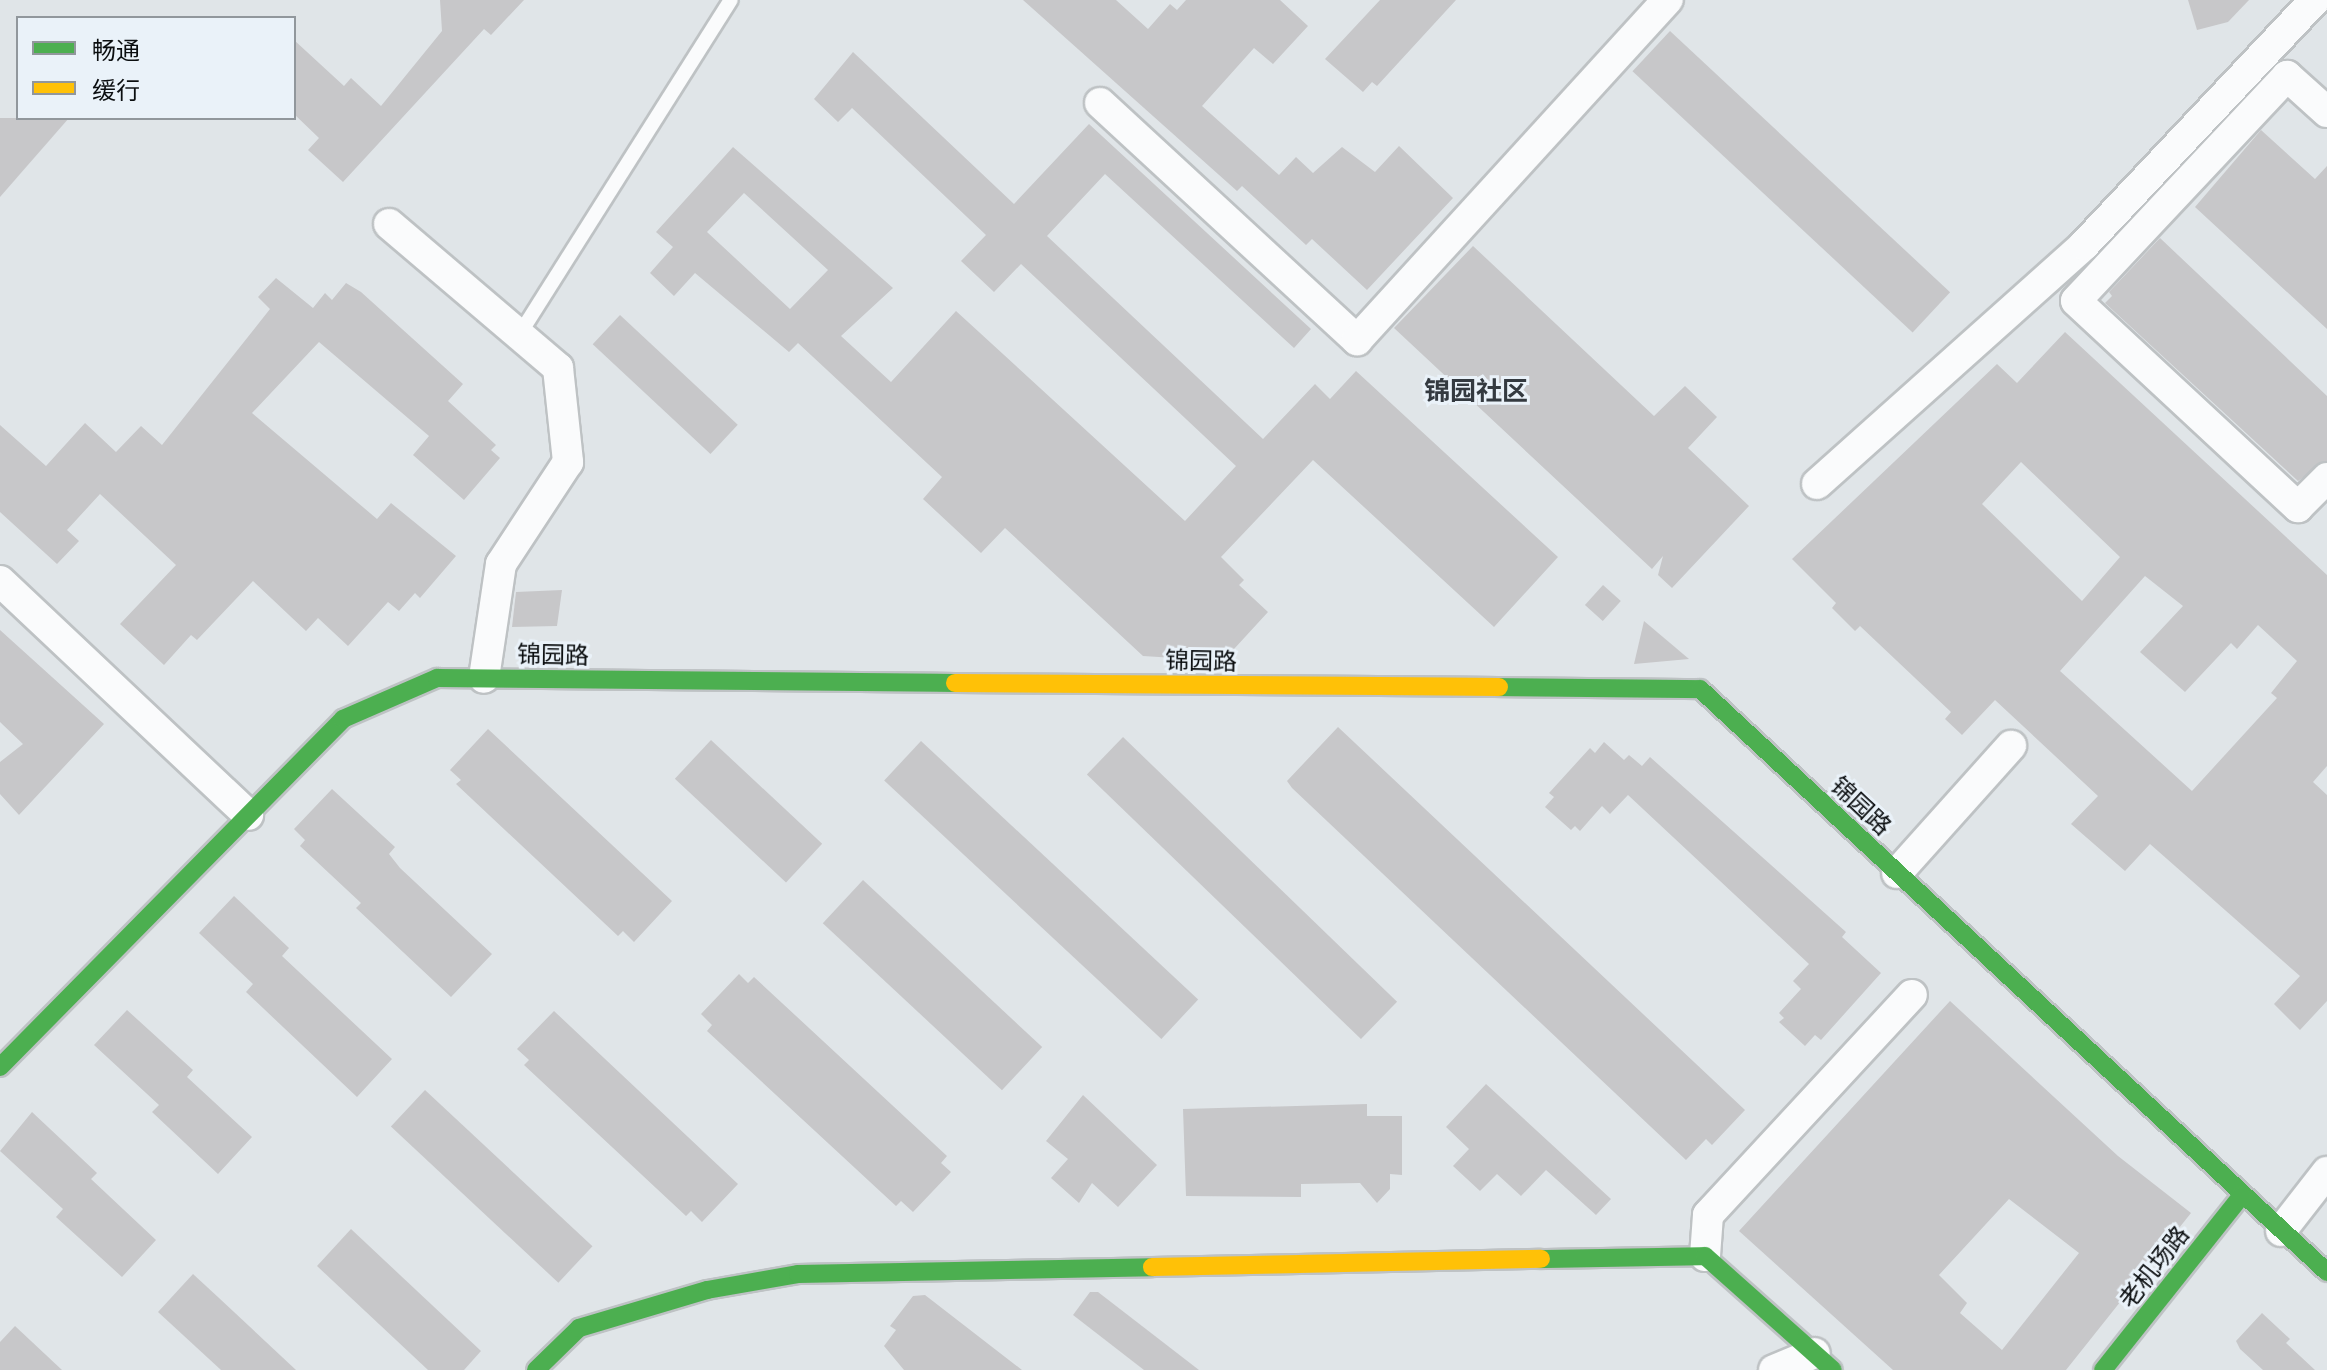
<!DOCTYPE html>
<html>
<head>
<meta charset="utf-8">
<style>
  body { margin:0 }
  #map { position:relative; width:2327px; height:1370px; overflow:hidden; background:#e0e5e8; font-family:Helvetica,"Noto Sans SC",sans-serif }
  div>[style] { position:absolute }
  .building>* { inset:0; background:#c7c7c9; transform-origin:0 0 }
  .roads { filter:drop-shadow(2px 0 #bec2c4) drop-shadow(-2px 0 #bec2c4) drop-shadow(0 2px #bec2c4) drop-shadow(0 -2px #bec2c4) }
  .lane>* { height:14px; margin:-7px; padding:0 7px; transform-origin:7px; border-radius:7px; background:#fafbfc }
  .street>* { height:30px; margin:-15px; padding:0 15px; transform-origin:15px; border-radius:15px; background:#fafbfc }
  .fast>* { height:18px; margin:-9px; padding:0 9px; transform-origin:9px; border-radius:9px; background:#4caf50 }
  .slow>* { height:18px; margin:-9px; padding:0 9px; transform-origin:9px; border-radius:9px; background:#ffc107 }
  span { translate:-50% -50%; white-space:nowrap; text-align:center; line-height:1.15; -webkit-text-stroke:6px #eaf2f9; paint-order:stroke }
  .street-label { font-size:24px; color:#0b0e10 }
  .neighbourhood-label { font-size:26px; color:#343a40; font-weight:700 }
  .legend { position:absolute; left:16px; top:16px; width:280px; height:104px; box-sizing:border-box; background:#eaf2f9; border:2px solid #91979c; margin:0; padding:10px 14px; list-style:none; font-size:24px; color:#0b0e10 }
  .legend li { display:flex; align-items:center; gap:16px; height:40px }
  .legend b { width:40px; border:2px solid #91979c }
</style>
</head>
<body>
<div id="map">
  <div class="building">
    <div style="clip-path:polygon(440px 0,524px 0,491px 35px,484px 29px,343px 182px,308px 150px,319px 138px,294px 114px,294px 40px,344px 86px,351px 78px,381px 106px,442px 31px)"></div>
    <div style="clip-path:polygon(1023px 0,1116px 0,1148px 29px,1170px 4px,1177px 10px,1186px 0,1280px 0,1308px 26px,1273px 64px,1254px 48px,1202px 106px,1279px 175px,1296px 157px,1313px 173px,1342px 147px,1375px 172px,1399px 146px,1453px 198px,1367px 290px,1312px 239px,1306px 245px,1242px 186px,1237px 191px)"></div>
    <div style="clip-path:polygon(1380px 0,1456px 0,1377px 86px,1372px 82px,1363px 92px,1325px 59px)"></div>
    <div style="clip-path:polygon(2188px 0,2249px 0,2228px 22px,2197px 30px)"></div>
    <div style="left:1670px;top:31px;width:383px;height:55px;rotate:43deg"></div>
    <div style="clip-path:polygon(evenodd,853px 52px,1014px 204px,1089px 124px,1311px 329px,1294px 348px,1105px 174px,1047px 236px,1263px 439px,1315px 384px,1330px 399px,1356px 371px,1558px 557px,1494px 627px,1313px 460px,1221px 557px,1244px 580px,1239px 585px,1268px 612px,1223px 661px,1143px 656px,1005px 528px,981px 553px,923px 499px,942px 477px,798px 343px,789px 352px,695px 273px,674px 296px,650px 273px,673px 247px,656px 232px,733px 147px,893px 288px,841px 336px,891px 382px,956px 311px,1185px 521px,1236px 466px,1021px 264px,994px 292px,961px 261px,986px 235px,852px 108px,838px 122px,814px 99px,853px 52px,744px 193px,828px 270px,790px 309px,707px 232px,744px 193px)"></div>
    <div style="clip-path:polygon(0 118px,69px 118px,0 197px)"></div>
    <div style="clip-path:polygon(2261px 130px,2315px 179px,2327px 166px,2327px 329px,2195px 207px)"></div>
    <div style="clip-path:polygon(2160px 238px,2327px 396px,2327px 461px,2298px 481px,2105px 303px,2112px 296px,2109px 292px)"></div>
    <div style="clip-path:polygon(1473px 246px,1654px 416px,1685px 386px,1717px 417px,1688px 448px,1749px 506px,1672px 588px,1658px 575px,1663px 556px,1652px 569px,1394px 328px)"></div>
    <div style="clip-path:polygon(276px 278px,313px 308px,325px 293px,332px 300px,346px 283px,361px 292px,463px 384px,448px 401px,496px 445px,491px 450px,500px 458px,464px 500px,413px 455px,429px 436px,319px 342px,252px 413px,377px 519px,391px 503px,456px 556px,420px 598px,415px 593px,399px 611px,388px 602px,348px 646px,318px 618px,306px 631px,253px 581px,197px 640px,191px 635px,164px 665px,120px 624px,176px 565px,100px 494px,67px 530px,79px 541px,57px 564px,0 512px,0 425px,46px 466px,85px 423px,116px 452px,141px 426px,162px 445px,270px 309px,258px 297px)"></div>
    <div style="left:620px;top:315px;width:161px;height:40px;rotate:43deg"></div>
    <div style="clip-path:polygon(evenodd,2065px 332px,2327px 575px,2327px 766px,2313px 782px,2327px 795px,2327px 1001px,2300px 1030px,2274px 1004px,2300px 976px,2150px 844px,2125px 871px,2071px 824px,2098px 796px,1995px 700px,1962px 735px,1945px 719px,1951px 712px,1860px 626px,1855px 631px,1832px 608px,1836px 603px,1792px 559px,1997px 364px,2017px 383px,2065px 332px,2021px 462px,2120px 557px,2082px 601px,1982px 504px,2021px 462px,2065px 332px,2145px 576px,2183px 606px,2140px 652px,2185px 692px,2231px 643px,2237px 649px,2258px 625px,2297px 661px,2271px 693px,2277px 698px,2192px 791px,2060px 671px,2145px 576px)"></div>
    <div style="left:1603px;top:585px;width:24px;height:27px;rotate:42deg"></div>
    <div style="clip-path:polygon(562px 590px,557px 626px,512px 627px,516px 592px)"></div>
    <div style="clip-path:polygon(1644px 621px,1689px 659px,1634px 664px)"></div>
    <div style="clip-path:polygon(0 630px,104px 724px,19px 815px,0 794px,0 762px,23px 744px,0 722px)"></div>
    <div style="clip-path:polygon(1338px 727px,1745px 1110px,1712px 1145px,1706px 1139px,1686px 1160px,1292px 788px,1287px 781px)"></div>
    <div style="clip-path:polygon(488px 729px,672px 901px,634px 942px,623px 931px,618px 936px,456px 784px,461px 780px,450px 770px)"></div>
    <div style="left:1123px;top:737px;width:381px;height:52px;rotate:44deg"></div>
    <div style="left:711px;top:740px;width:152px;height:53px;rotate:43deg"></div>
    <div style="left:921px;top:741px;width:379px;height:54px;rotate:43deg"></div>
    <div style="clip-path:polygon(1604px 742px,1624px 760px,1629px 755px,1642px 766px,1650px 757px,1846px 932px,1842px 937px,1881px 973px,1821px 1040px,1815px 1035px,1805px 1046px,1779px 1022px,1784px 1018px,1779px 1013px,1801px 989px,1793px 981px,1809px 964px,1628px 795px,1610px 814px,1602px 806px,1580px 831px,1575px 826px,1571px 830px,1545px 807px,1554px 797px,1549px 793px,1590px 748px,1595px 753px)"></div>
    <div style="clip-path:polygon(332px 789px,395px 847px,389px 854px,400px 868px,492px 954px,451px 997px,356px 908px,361px 903px,300px 846px,305px 840px,294px 829px)"></div>
    <div style="left:863px;top:880px;width:245px;height:59px;rotate:43deg"></div>
    <div style="clip-path:polygon(234px 896px,289px 948px,282px 956px,392px 1059px,357px 1097px,246px 992px,253px 984px,199px 933px)"></div>
    <div style="clip-path:polygon(739px 974px,748px 983px,754px 977px,947px 1156px,941px 1163px,951px 1172px,913px 1212px,901px 1201px,896px 1206px,707px 1031px,712px 1025px,701px 1014px)"></div>
    <div style="clip-path:polygon(evenodd,1950px 1001px,2118px 1156px,2191px 1213px,2066px 1370px,1893px 1370px,1739px 1231px,1950px 1001px,2009px 1199px,2079px 1253px,2002px 1350px,1960px 1313px,1967px 1303px,1939px 1275px,2009px 1199px)"></div>
    <div style="clip-path:polygon(127px 1010px,193px 1070px,187px 1077px,252px 1137px,218px 1174px,152px 1112px,159px 1105px,94px 1045px)"></div>
    <div style="clip-path:polygon(554px 1011px,738px 1184px,702px 1222px,691px 1211px,686px 1216px,524px 1065px,529px 1060px,517px 1049px)"></div>
    <div style="clip-path:polygon(1486px 1084px,1611px 1199px,1596px 1215px,1546px 1170px,1521px 1196px,1497px 1174px,1480px 1191px,1453px 1166px,1469px 1149px,1446px 1127px)"></div>
    <div style="left:425px;top:1090px;width:229px;height:50px;rotate:43deg"></div>
    <div style="clip-path:polygon(1083px 1095px,1157px 1165px,1118px 1207px,1092px 1183px,1079px 1203px,1051px 1178px,1068px 1159px,1046px 1141px)"></div>
    <div style="clip-path:polygon(1367px 1104px,1367px 1116px,1402px 1116px,1402px 1175px,1390px 1174px,1390px 1189px,1377px 1203px,1360px 1183px,1301px 1184px,1301px 1197px,1186px 1196px,1183px 1109px)"></div>
    <div style="clip-path:polygon(32px 1112px,97px 1173px,91px 1179px,156px 1240px,122px 1277px,56px 1217px,63px 1209px,0 1151px)"></div>
    <div style="clip-path:polygon(351px 1229px,481px 1351px,464px 1370px,428px 1370px,317px 1266px)"></div>
    <div style="clip-path:polygon(193px 1274px,219px 1298px,296px 1370px,221px 1370px,158px 1312px)"></div>
    <div style="clip-path:polygon(1090px 1292px,1098px 1292px,1199px 1370px,1144px 1370px,1073px 1315px)"></div>
    <div style="clip-path:polygon(925px 1295px,1022px 1370px,904px 1370px,884px 1346px,896px 1330px,890px 1326px,913px 1296px)"></div>
    <div style="clip-path:polygon(2262px 1313px,2290px 1339px,2286px 1343px,2315px 1370px,2263px 1370px,2240px 1349px,2236px 1341px)"></div>
    <div style="clip-path:polygon(15px 1326px,62px 1370px,0 1370px,0 1342px)"></div>
  </div>
  <div class="roads">
    <div class="lane">
      <div style="left:519px;top:335px;width:396px;rotate:-57.7deg"></div>
    </div>
    <div class="street">
      <div style="left:1100px;top:103px;width:350px;rotate:42.7deg"></div>
      <div style="left:1357px;top:340px;width:461px;rotate:-47.6deg"></div>
      <div style="left:2327px;top:112px;width:54px;rotate:-138deg"></div>
      <div style="left:2287px;top:76px;width:308px;rotate:133.2deg"></div>
      <div style="left:2076px;top:301px;width:303px;rotate:42.9deg"></div>
      <div style="left:2298px;top:507px;width:41px;rotate:-45deg"></div>
      <div style="left:389px;top:224px;width:222px;rotate:40.4deg"></div>
      <div style="left:558px;top:368px;width:95px;rotate:83.9deg"></div>
      <div style="left:568px;top:462px;width:122px;rotate:123.3deg"></div>
      <div style="left:501px;top:564px;width:115px;rotate:98.5deg"></div>
      <div style="left:1817px;top:484px;width:358px;rotate:-41.8deg"></div>
      <div style="left:2084px;top:245px;width:337px;rotate:-46.7deg"></div>
      <div style="left:0;top:581px;width:341px;rotate:43.3deg"></div>
      <div style="left:1897px;top:873px;width:171px;rotate:-48.1deg"></div>
      <div style="left:2281px;top:1231px;width:75px;rotate:-52.1deg"></div>
      <div style="left:1705px;top:1256px;width:41px;rotate:-85.8deg"></div>
      <div style="left:1708px;top:1215px;width:300px;rotate:-47.2deg"></div>
      <div style="left:1774px;top:1370px;width:44px;rotate:-22.5deg"></div>
    </div>
    <div class="fast">
      <div style="left:1499px;top:687px;width:201px;rotate:0.6deg"></div>
      <div style="left:1700px;top:689px;width:856px;rotate:42.92deg"></div>
      <div style="left:0;top:1067px;width:489px;rotate:-45.4deg"></div>
      <div style="left:343px;top:719px;width:103px;rotate:-23.6deg"></div>
      <div style="left:437px;top:678px;width:518px;rotate:0.55deg"></div>
      <div style="left:1541px;top:1259px;width:164px;rotate:-1deg"></div>
      <div style="left:1705px;top:1256px;width:171px;rotate:41.7deg"></div>
      <div style="left:536px;top:1370px;width:60px;rotate:-44.3deg"></div>
      <div style="left:579px;top:1328px;width:134px;rotate:-16.5deg"></div>
      <div style="left:707px;top:1290px;width:92px;rotate:-10deg"></div>
      <div style="left:798px;top:1274px;width:354px;rotate:-1.1deg"></div>
      <div style="left:2103px;top:1370px;width:223px;rotate:-51.5deg"></div>
    </div>
    <div class="slow">
      <div style="left:955px;top:683px;width:544px;rotate:0.42deg"></div>
      <div style="left:1152px;top:1267px;width:389px;rotate:-1.2deg"></div>
    </div>
  </div>
  <div class="street-label">
    <span style="left:553px;top:655px;rotate:1deg">锦园路</span>
    <span style="left:1201px;top:661px;rotate:1deg">锦园路</span>
    <span style="left:1861px;top:806px;rotate:43deg">锦园路</span>
    <span style="left:2154px;top:1267px;rotate:-52deg">老机场路</span>
  </div>
  <div class="neighbourhood-label">
    <span style="left:1476px;top:392px">锦园社区</span>
  </div>
  <ul class="legend">
  <li><b style="height:10px;background:#4caf50"></b>畅通</li>
  <li><b style="height:10px;background:#ffc107"></b>缓行</li>
  </ul>
</div>
</body>
</html>
